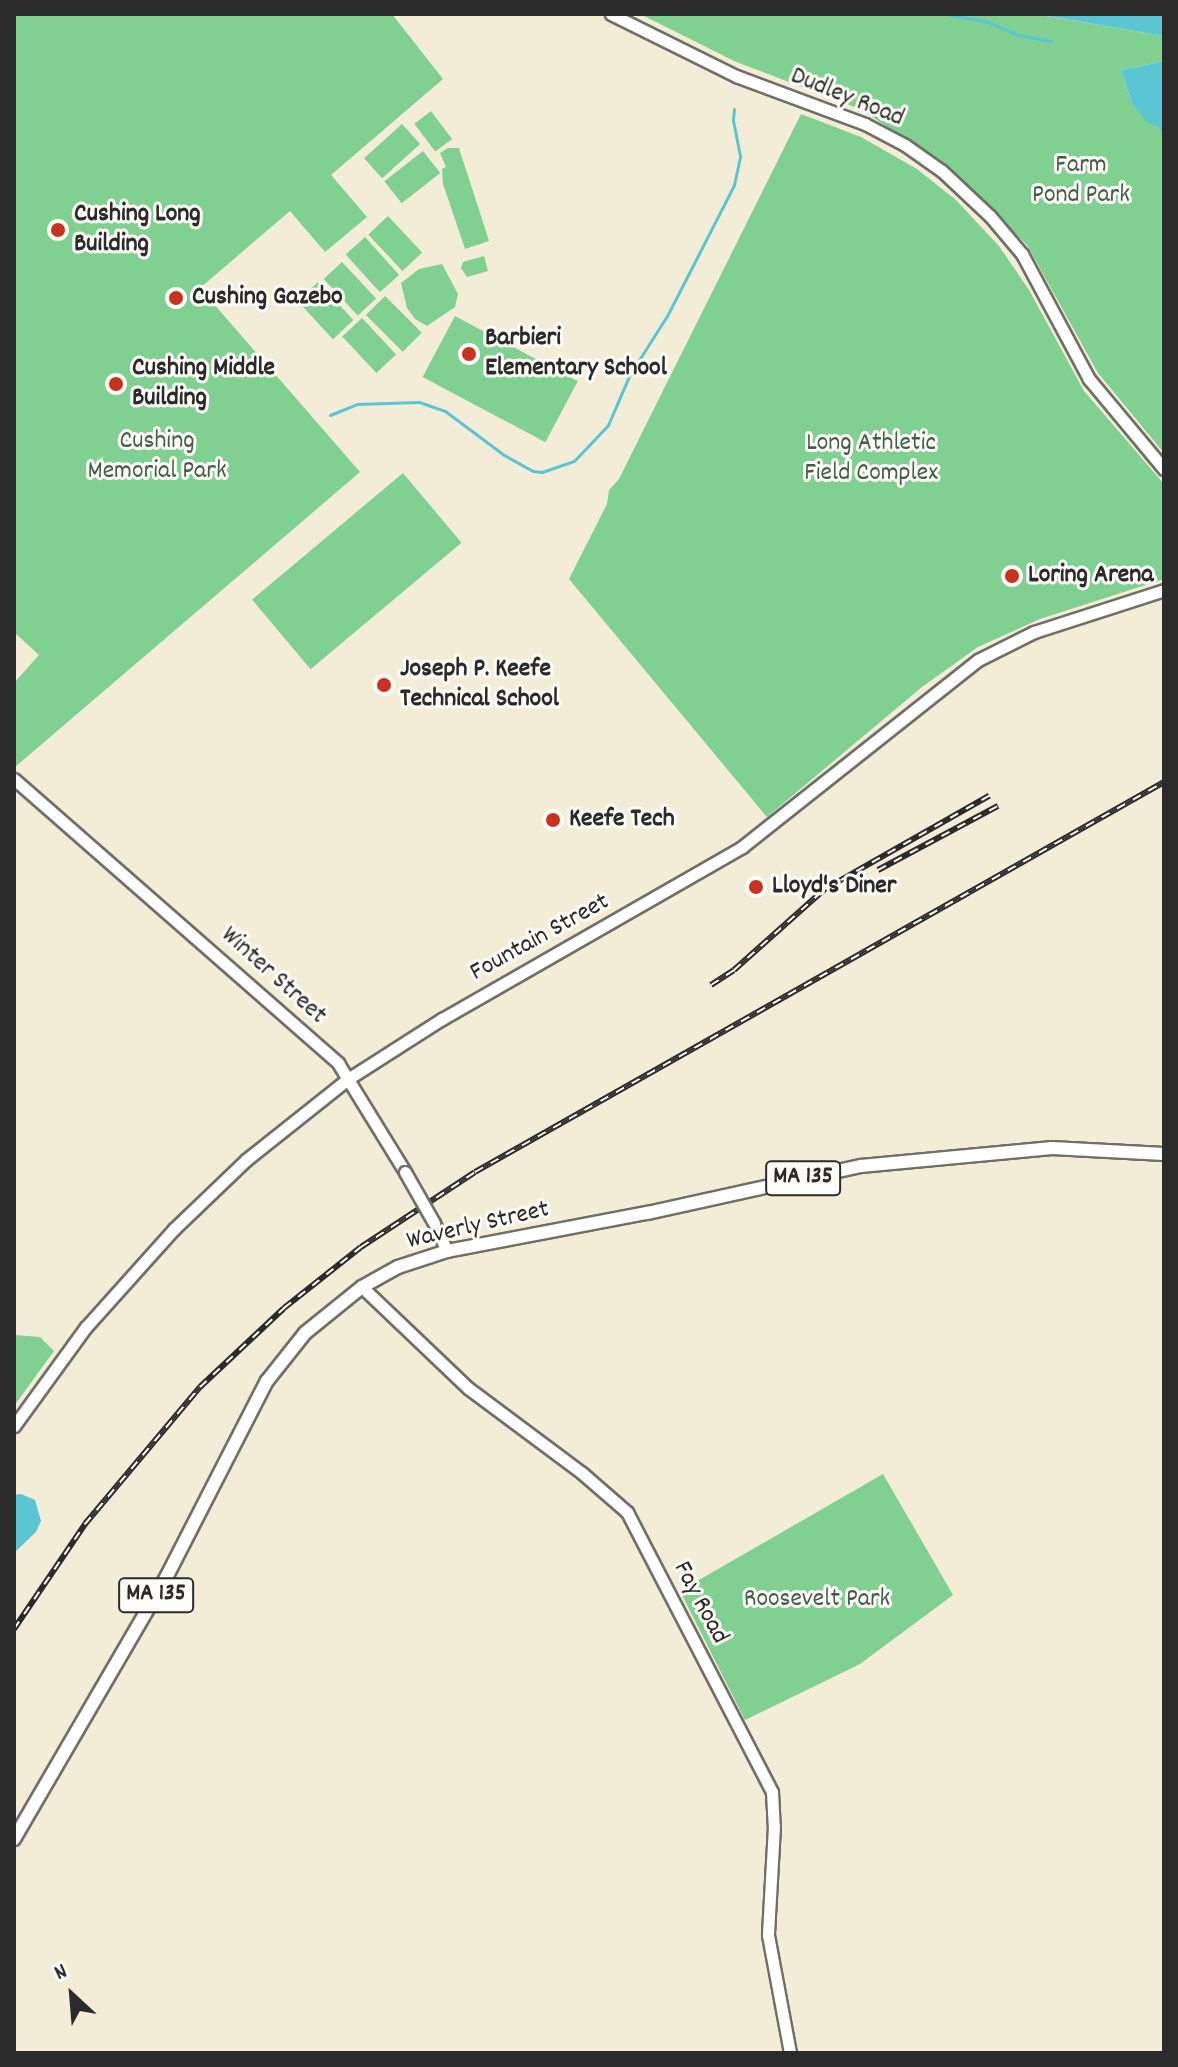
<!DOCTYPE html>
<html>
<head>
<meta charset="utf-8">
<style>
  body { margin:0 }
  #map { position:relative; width:1178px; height:2067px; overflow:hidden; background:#f3ecd7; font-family:Dekko,sans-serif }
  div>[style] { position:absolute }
  .green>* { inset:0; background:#80d091; transform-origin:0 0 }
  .water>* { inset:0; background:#5bc6d3 }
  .stream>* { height:3px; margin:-1.5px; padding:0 1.5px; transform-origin:1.5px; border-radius:1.5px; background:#5bc6d3 }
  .roads { filter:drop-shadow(2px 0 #716f67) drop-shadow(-2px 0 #716f67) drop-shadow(0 2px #716f67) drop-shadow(0 -2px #716f67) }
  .secondary>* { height:11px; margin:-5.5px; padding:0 5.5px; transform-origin:5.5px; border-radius:5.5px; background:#fff }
  .primary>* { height:12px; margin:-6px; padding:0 6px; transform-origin:6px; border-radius:6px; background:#fff }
  .rail>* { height:6px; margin-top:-3px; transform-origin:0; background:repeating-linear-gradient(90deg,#fdfcf7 0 9px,#2b2b2b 0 18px); box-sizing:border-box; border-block:2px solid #2b2b2b }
  .bridges { filter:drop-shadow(2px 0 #716f67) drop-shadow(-2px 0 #716f67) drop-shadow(0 2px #716f67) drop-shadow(0 -2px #716f67) }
  .secondary-bridge>* { height:11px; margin:-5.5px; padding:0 5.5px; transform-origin:5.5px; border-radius:5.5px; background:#fff }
  .dots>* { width:22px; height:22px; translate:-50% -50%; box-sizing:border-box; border:4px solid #fdfcf7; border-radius:50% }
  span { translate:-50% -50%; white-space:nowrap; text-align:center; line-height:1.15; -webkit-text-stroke:6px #fdfcf7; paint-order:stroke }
  .shield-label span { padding:2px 6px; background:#fdfcf7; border:2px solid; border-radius:6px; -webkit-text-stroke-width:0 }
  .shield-label { font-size:24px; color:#2b2b2b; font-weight:700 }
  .street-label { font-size:26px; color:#2b2b2b }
  .park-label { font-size:26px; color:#445d4a }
  .poi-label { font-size:26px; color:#2b2b2b; font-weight:700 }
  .left { translate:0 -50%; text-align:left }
  .frame { position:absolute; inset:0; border:16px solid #2b2b2b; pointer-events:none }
  .north { position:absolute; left:32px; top:1955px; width:80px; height:80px; -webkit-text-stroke:6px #fdfcf7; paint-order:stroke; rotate:334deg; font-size:22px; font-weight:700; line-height:32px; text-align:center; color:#2b2b2b }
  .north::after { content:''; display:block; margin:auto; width:28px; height:36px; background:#2b2b2b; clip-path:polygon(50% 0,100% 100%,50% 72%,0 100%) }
</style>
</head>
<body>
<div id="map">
  <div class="green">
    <div style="clip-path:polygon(14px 14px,392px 14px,443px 79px,331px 175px,367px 217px,325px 252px,290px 211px,200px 288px,360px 472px,15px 767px,14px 683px,39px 655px,14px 632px)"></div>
    <div style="clip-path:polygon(640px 14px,1034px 14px,1164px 36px,1164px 61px,1121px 70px,1132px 104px,1146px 120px,1159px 128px,1164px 138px,1164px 453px,1098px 373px,1027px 245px,946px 166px,860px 109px,734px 61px)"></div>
    <div style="left:431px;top:111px;width:35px;height:21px;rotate:53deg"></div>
    <div style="clip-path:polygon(801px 114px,861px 137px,917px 169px,956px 200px,999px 246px,1029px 290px,1084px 391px,1164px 484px,1164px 579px,1040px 619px,978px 647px,922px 687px,767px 817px,569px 579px,607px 504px,609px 490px,619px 479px)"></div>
    <div style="left:402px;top:124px;width:27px;height:51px;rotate:48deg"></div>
    <div style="clip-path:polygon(448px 148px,459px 148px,489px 241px,465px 249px,443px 184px,442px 169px,446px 167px,440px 153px)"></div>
    <div style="left:423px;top:151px;width:28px;height:49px;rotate:52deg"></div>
    <div style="left:388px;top:216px;width:50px;height:27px;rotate:47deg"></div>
    <div style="left:365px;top:237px;width:51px;height:26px;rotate:48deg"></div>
    <div style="clip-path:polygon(484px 256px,488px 271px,467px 277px,461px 268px,463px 262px)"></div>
    <div style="left:342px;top:262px;width:50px;height:25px;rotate:47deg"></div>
    <div style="clip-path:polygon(442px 264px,458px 294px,455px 307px,427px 326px,415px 319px,407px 308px,401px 283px,419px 269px)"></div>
    <div style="left:318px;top:282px;width:52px;height:28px;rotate:47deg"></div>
    <div style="left:385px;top:296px;width:52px;height:27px;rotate:45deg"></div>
    <div style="left:455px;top:316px;width:139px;height:69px;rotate:28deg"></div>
    <div style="left:362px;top:318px;width:50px;height:27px;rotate:47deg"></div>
    <div style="left:403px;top:473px;width:91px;height:197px;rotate:50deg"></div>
    <div style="clip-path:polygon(14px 1335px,40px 1337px,54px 1351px,14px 1406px)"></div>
    <div style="clip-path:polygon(883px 1474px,953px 1595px,860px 1664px,745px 1720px,680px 1591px)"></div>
  </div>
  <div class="water">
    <div style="clip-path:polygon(1034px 14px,1164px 14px,1164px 36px,1053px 17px)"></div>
    <div style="clip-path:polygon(1164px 61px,1164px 138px,1159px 128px,1146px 121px,1132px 104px,1121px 70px)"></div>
    <div style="clip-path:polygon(21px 1494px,35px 1500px,41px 1521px,36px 1532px,14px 1553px,14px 1495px)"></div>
  </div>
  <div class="stream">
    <div style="left:947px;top:14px;width:42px;rotate:11deg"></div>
    <div style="left:988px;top:22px;width:34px;rotate:23deg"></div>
    <div style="left:1019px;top:35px;width:33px;rotate:11deg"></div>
    <div style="left:330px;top:415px;width:29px;rotate:-22deg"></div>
    <div style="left:357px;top:404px;width:62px;rotate:-1.8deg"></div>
    <div style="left:419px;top:402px;width:28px;rotate:19deg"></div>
    <div style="left:445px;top:411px;width:74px;rotate:36.7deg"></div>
    <div style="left:504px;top:455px;width:33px;rotate:29deg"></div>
    <div style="left:533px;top:471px;width:9px;rotate:6deg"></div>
    <div style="left:542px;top:472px;width:34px;rotate:-19deg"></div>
    <div style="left:574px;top:461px;width:50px;rotate:-46.6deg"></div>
    <div style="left:608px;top:425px;width:56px;rotate:-66.7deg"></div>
    <div style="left:630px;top:374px;width:69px;rotate:-57.5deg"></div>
    <div style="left:667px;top:316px;width:147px;rotate:-62.9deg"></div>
    <div style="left:734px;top:185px;width:30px;rotate:-78deg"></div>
    <div style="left:740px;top:156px;width:37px;rotate:-101deg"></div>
    <div style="left:733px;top:120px;width:11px;rotate:-85deg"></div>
  </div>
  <div class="roads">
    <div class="secondary">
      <div style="left:611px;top:14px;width:140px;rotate:26.4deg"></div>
      <div style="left:736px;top:76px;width:138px;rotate:20.4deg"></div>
      <div style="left:865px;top:124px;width:45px;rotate:27.7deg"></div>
      <div style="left:905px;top:145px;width:45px;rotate:35.1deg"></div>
      <div style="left:942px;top:171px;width:66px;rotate:43.2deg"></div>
      <div style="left:990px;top:216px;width:50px;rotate:49.9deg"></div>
      <div style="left:1022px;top:254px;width:142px;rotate:61.8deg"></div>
      <div style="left:1089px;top:379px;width:117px;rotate:50.2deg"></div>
      <div style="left:14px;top:779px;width:431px;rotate:41.2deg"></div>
      <div style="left:338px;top:1063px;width:128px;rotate:58.4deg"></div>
      <div style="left:434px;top:1223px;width:31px;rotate:65deg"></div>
      <div style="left:362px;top:1287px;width:146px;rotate:43.6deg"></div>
      <div style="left:468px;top:1388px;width:142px;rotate:36.7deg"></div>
      <div style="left:582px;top:1473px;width:60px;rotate:40.9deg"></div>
      <div style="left:627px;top:1512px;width:315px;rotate:62.6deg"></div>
      <div style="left:772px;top:1792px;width:34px;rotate:87deg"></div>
      <div style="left:774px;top:1826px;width:109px;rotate:93.2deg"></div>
      <div style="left:768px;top:1935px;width:120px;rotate:79.4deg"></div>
      <div style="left:14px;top:1426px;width:122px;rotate:-54deg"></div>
      <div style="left:86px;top:1327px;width:132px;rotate:-48.1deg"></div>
      <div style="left:174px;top:1229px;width:100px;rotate:-43.8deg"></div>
      <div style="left:246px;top:1160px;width:130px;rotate:-38.5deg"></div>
      <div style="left:348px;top:1079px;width:112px;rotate:-32.6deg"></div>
      <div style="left:442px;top:1019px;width:346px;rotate:-29.8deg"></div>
      <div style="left:742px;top:847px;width:301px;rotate:-38.4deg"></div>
      <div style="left:978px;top:660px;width:63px;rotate:-26.6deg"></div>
      <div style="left:1034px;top:632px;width:137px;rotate:-17.9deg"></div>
    </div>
    <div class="primary">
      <div style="left:14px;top:1839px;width:304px;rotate:-59.8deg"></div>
      <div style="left:167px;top:1576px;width:219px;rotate:-62.9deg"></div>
      <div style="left:267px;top:1381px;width:61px;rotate:-51.6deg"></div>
      <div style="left:305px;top:1333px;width:73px;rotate:-38.9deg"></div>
      <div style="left:362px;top:1287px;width:41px;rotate:-29.1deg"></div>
      <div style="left:398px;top:1267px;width:52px;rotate:-18.1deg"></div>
      <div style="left:447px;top:1251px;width:204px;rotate:-10.8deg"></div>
      <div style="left:647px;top:1213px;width:219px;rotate:-12.4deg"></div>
      <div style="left:861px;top:1166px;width:192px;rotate:-5.4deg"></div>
      <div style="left:1052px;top:1148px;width:112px;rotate:3.1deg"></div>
    </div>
  </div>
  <div class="rail">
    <div style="left:878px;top:870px;width:136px;rotate:-28.1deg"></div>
    <div style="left:711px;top:985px;width:27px;rotate:-33deg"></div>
    <div style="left:734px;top:970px;width:122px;rotate:-41.7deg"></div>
    <div style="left:825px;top:889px;width:189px;rotate:-29.6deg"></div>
    <div style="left:14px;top:1629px;width:127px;rotate:-55.9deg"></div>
    <div style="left:85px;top:1524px;width:179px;rotate:-50deg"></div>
    <div style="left:200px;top:1387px;width:115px;rotate:-43.2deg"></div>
    <div style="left:284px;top:1308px;width:98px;rotate:-38.4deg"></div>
    <div style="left:361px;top:1247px;width:136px;rotate:-33.3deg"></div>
    <div style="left:475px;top:1172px;width:792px;rotate:-29.51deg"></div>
  </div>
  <div class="bridges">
    <div class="secondary-bridge">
      <div style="left:405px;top:1172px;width:59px;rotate:60.4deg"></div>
    </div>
  </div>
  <div class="dots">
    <div style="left:58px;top:230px;background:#c8321e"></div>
    <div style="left:176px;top:298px;background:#c8321e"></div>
    <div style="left:469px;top:354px;background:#c8321e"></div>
    <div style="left:116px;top:384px;background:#c8321e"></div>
    <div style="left:1012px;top:576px;background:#c8321e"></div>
    <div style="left:384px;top:685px;background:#c8321e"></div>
    <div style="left:553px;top:820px;background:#c8321e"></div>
    <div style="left:756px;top:887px;background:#c8321e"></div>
  </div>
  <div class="shield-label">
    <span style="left:803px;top:1178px">MA 135</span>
    <span style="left:156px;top:1595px">MA 135</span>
  </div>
  <div class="street-label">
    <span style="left:847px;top:98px;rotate:22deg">Dudley Road</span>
    <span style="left:540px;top:938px;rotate:-29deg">Fountain Street</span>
    <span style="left:273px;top:976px;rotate:42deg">Winter Street</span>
    <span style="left:478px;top:1226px;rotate:-13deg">Waverly Street</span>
    <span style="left:700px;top:1603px;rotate:62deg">Fay Road</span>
  </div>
  <div class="park-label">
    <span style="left:1081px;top:181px">Farm<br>Pond Park</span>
    <span style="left:157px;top:457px">Cushing<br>Memorial Park</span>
    <span style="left:871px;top:459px">Long Athletic<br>Field Complex</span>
    <span style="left:817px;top:1600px">Roosevelt Park</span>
  </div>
  <div class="poi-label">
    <span class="left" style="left:74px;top:230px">Cushing Long<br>Building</span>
    <span class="left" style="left:192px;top:298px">Cushing Gazebo</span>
    <span class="left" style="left:485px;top:354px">Barbieri<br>Elementary School</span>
    <span class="left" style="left:132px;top:384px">Cushing Middle<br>Building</span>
    <span class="left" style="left:1028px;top:576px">Loring Arena</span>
    <span class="left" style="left:400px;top:685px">Joseph P. Keefe<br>Technical School</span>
    <span class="left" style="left:569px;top:820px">Keefe Tech</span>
    <span class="left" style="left:772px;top:887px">Lloyd's Diner</span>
  </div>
  <div class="frame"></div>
  <div class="north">N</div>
</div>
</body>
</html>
